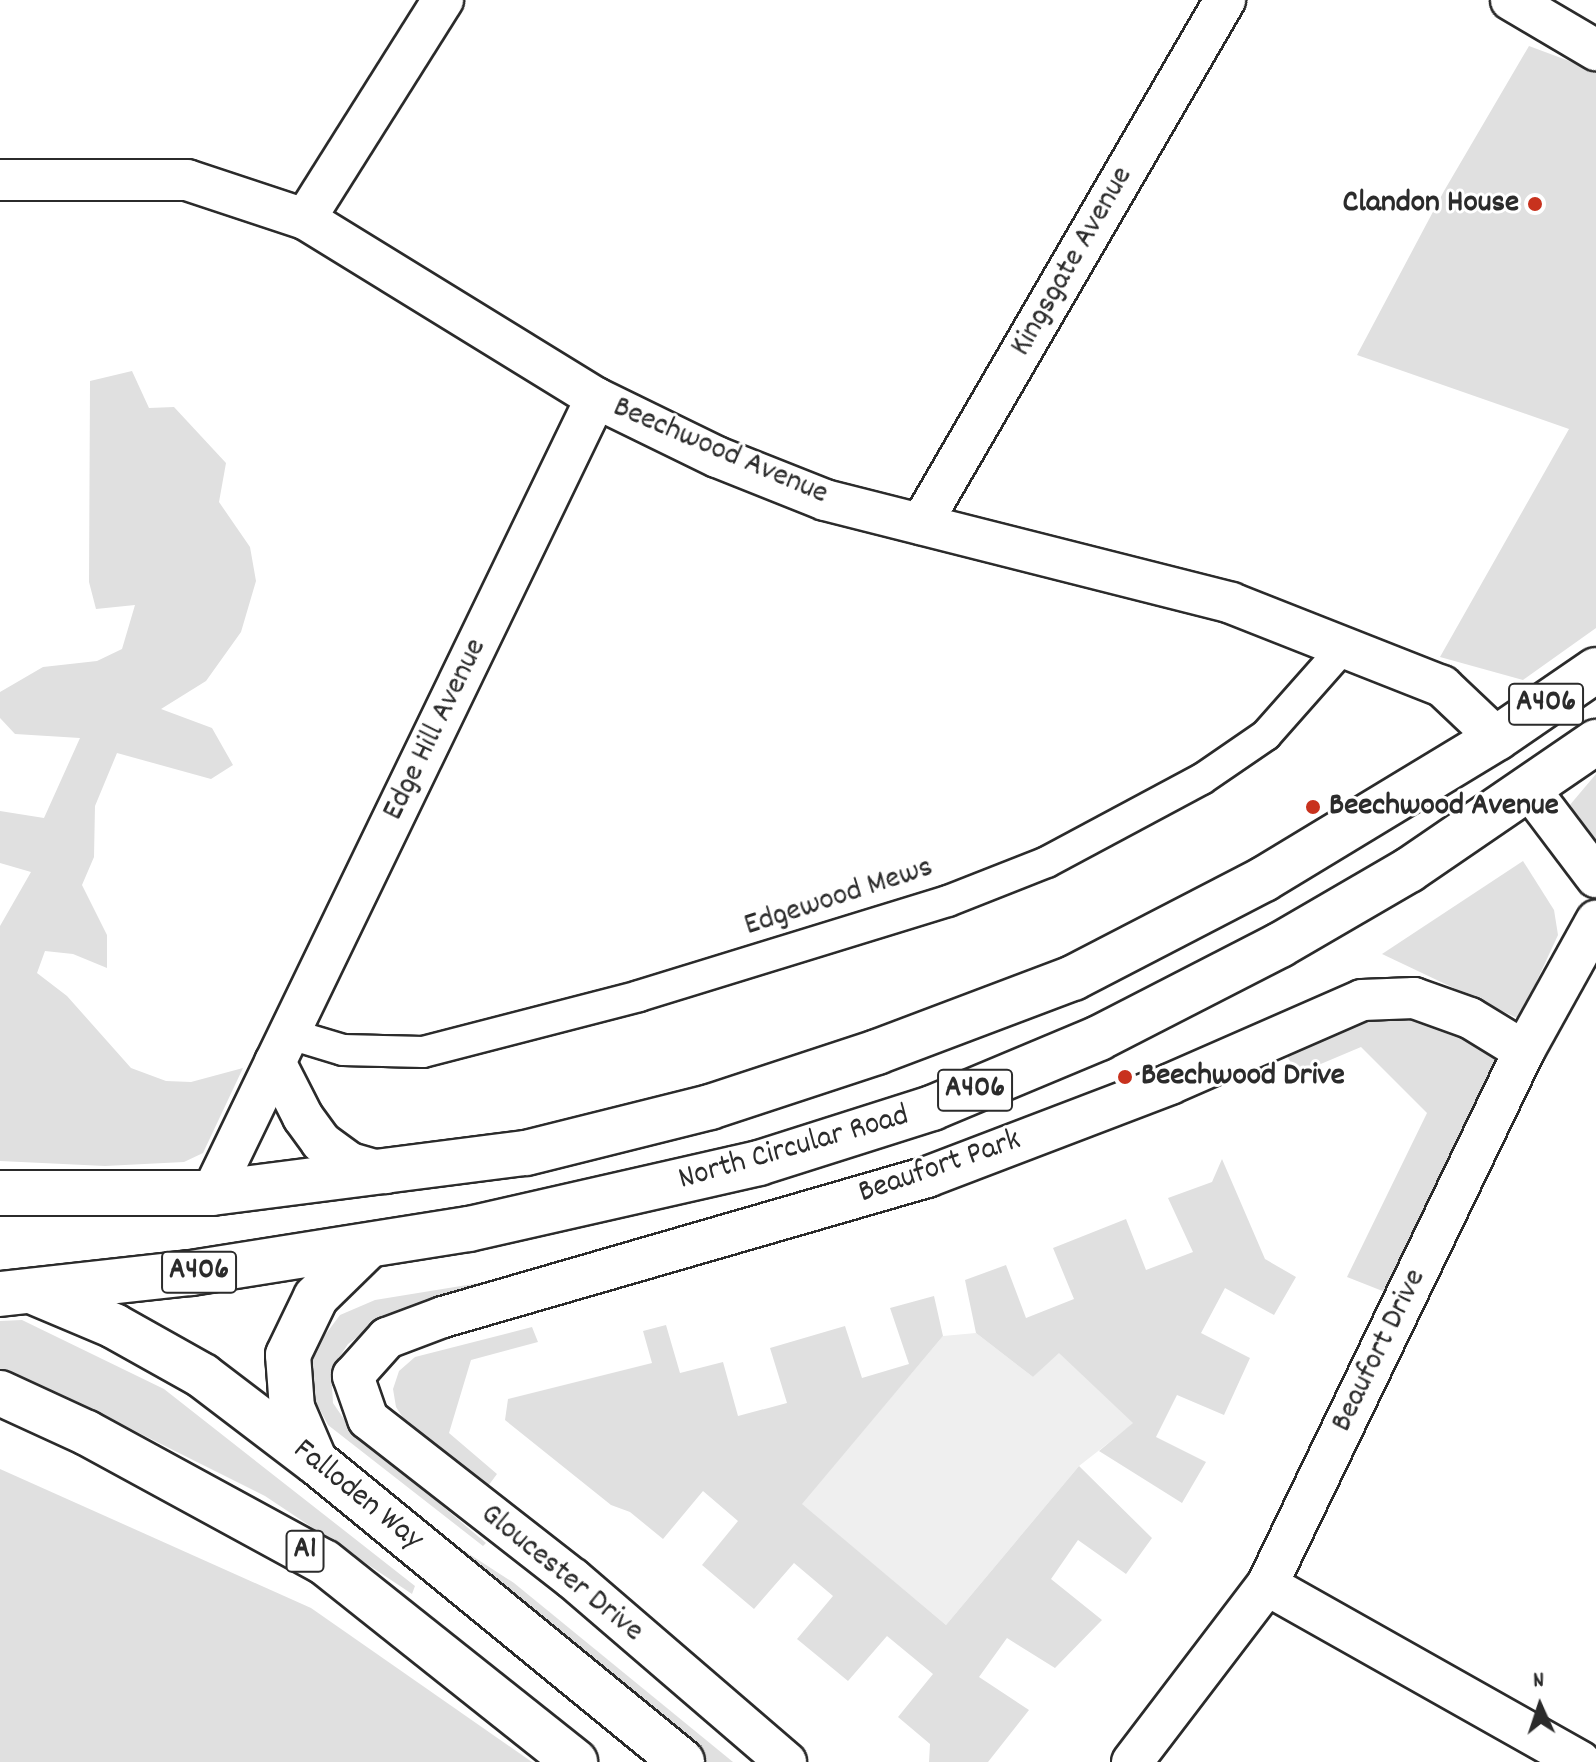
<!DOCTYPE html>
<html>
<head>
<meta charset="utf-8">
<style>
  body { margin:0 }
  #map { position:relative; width:1596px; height:1762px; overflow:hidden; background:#fff; font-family:Dekko,sans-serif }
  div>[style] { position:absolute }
  .built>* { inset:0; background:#efefef }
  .green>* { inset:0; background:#e0e0e0 }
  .roads { filter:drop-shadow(2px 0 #2b2b2b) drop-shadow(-2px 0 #2b2b2b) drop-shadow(0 2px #2b2b2b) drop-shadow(0 -2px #2b2b2b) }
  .pedestrian>* { height:30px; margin:-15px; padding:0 15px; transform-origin:15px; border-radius:15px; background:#fff }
  .minor>* { height:40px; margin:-20px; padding:0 20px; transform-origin:20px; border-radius:20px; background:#fff }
  .trunk>* { height:44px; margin:-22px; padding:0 22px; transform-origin:22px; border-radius:22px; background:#fff }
  .dots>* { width:22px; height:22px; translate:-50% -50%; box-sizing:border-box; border:4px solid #fff; border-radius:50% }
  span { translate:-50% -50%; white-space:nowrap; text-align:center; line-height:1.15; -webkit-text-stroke:6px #fff; paint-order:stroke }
  .shield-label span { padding:2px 6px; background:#fff; border:2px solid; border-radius:6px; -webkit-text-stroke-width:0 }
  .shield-label { font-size:30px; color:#2b2b2b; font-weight:700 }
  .poi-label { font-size:32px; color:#2b2b2b; font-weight:700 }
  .right { translate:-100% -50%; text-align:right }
  .left { translate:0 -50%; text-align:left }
  .street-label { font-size:32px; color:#2b2b2b }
  .north { position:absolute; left:1500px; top:1666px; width:80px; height:80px; -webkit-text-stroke:6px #fff; paint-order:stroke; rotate:357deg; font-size:22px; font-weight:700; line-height:32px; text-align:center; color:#2b2b2b }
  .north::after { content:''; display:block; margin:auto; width:28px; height:36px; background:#2b2b2b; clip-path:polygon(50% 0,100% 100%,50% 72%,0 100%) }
</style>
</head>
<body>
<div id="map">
  <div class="built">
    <div style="clip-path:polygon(976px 1333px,1033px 1377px,1059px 1352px,1134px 1423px,1079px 1466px,946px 1625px,801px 1504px,943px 1336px)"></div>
  </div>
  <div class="green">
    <div style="clip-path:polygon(1529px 46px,1596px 71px,1596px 628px,1523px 680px,1440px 657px,1569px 429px,1357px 355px,1444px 191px)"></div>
    <div style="clip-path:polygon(132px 371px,149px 408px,174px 407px,226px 463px,219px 502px,250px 547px,256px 581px,241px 632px,206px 681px,161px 709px,212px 728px,233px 765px,211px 779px,117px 753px,95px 806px,94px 857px,82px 885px,107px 935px,107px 968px,73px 954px,45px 951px,37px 973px,67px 996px,131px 1068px,166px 1081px,191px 1082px,243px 1068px,203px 1153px,184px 1162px,105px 1166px,0 1161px,0 926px,31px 872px,0 863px,0 811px,44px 818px,80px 738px,15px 734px,0 718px,0 692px,43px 667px,97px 661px,122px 649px,135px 605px,96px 609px,89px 582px,90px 381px)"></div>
    <div style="clip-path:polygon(1596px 774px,1596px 847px,1575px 830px,1569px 806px)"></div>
    <div style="clip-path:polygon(1523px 861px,1554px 910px,1558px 935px,1519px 1019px,1382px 954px)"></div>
    <div style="clip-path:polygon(1419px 1011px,1499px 1060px,1385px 1292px,1347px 1277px,1427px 1113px,1361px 1047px,1297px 1074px,1286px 1054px,1371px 1012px)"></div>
    <div style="clip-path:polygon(1222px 1159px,1265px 1259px,1296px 1277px,1274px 1315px,1225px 1288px,1201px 1333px,1250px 1358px,1224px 1415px,1177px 1395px,1156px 1437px,1206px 1462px,1182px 1503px,1099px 1451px,1133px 1423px,1059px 1353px,1033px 1377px,976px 1333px,965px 1280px,1006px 1265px,1026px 1318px,1074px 1299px,1053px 1248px,1126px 1219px,1146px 1270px,1193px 1252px,1168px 1198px,1212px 1182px)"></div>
    <div style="clip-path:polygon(534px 1274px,378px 1322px,348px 1344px,331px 1370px,333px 1403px,350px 1428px,486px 1543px,483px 1546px,328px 1425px,310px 1391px,310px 1355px,340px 1315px,375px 1300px)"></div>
    <div style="clip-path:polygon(934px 1296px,943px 1336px,802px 1504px,946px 1625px,1079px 1466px,1152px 1538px,1126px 1574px,1078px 1540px,1051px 1579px,1102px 1620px,1055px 1668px,1007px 1638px,979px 1677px,1029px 1710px,988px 1762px,929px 1762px,930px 1744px,898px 1717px,933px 1674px,887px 1636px,848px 1681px,797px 1639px,833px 1596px,794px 1563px,754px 1609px,702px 1565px,738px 1521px,703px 1491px,663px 1539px,630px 1512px,611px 1505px,505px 1420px,508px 1399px,652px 1363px,643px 1331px,666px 1325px,680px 1373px,723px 1362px,738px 1416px,787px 1403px,770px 1348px,845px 1326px,862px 1378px,909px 1364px,890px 1308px)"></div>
    <div style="clip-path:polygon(22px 1320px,164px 1389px,415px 1586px,412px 1594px,265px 1496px,73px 1400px,0 1372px,0 1321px)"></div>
    <div style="clip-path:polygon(532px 1327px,538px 1342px,471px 1360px,449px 1433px,497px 1474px,488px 1486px,407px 1424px,396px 1407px,393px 1389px,399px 1371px,415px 1357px)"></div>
    <div style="clip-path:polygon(0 1469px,311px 1608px,532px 1762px,0 1762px)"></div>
    <div style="clip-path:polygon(432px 1530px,514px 1583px,733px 1762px,706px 1762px)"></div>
  </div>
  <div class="roads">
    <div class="pedestrian">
      <div style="left:290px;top:1034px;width:55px;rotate:16.8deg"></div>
      <div style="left:343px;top:1050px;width:80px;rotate:1.4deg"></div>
      <div style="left:423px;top:1052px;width:223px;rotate:-14.5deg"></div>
      <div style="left:639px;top:996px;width:323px;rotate:-17.1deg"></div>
      <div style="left:948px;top:901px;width:106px;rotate:-21.5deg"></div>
      <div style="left:1047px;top:862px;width:176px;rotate:-28.2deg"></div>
      <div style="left:1202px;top:779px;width:78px;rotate:-34.5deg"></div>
      <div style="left:1266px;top:735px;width:116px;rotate:-48.5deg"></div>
    </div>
    <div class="minor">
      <div style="left:1511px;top:0;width:99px;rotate:30.5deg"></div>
      <div style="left:0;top:180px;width:187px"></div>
      <div style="left:187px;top:180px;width:124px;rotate:18.3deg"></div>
      <div style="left:305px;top:219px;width:342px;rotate:31.6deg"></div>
      <div style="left:596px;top:398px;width:135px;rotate:26deg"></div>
      <div style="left:717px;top:457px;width:116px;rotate:21.7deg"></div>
      <div style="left:825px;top:500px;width:419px;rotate:14.2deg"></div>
      <div style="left:1231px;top:603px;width:227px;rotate:21.5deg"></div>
      <div style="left:1442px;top:686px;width:76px;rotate:43.4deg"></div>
      <div style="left:305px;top:219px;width:259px;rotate:-57.8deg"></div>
      <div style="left:921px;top:524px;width:606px;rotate:-59.88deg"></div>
      <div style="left:1531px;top:791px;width:108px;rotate:52.9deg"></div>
      <div style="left:275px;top:1062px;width:62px;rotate:63deg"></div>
      <div style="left:303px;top:1117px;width:31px;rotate:54deg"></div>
      <div style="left:321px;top:1142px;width:36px;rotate:36deg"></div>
      <div style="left:350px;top:1163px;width:37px;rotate:16deg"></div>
      <div style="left:212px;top:1193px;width:883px;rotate:-64.22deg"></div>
      <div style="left:1267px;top:1585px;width:360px;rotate:29.4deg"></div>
      <div style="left:786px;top:1762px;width:281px;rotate:-139.3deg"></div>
      <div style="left:573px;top:1579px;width:260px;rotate:-142deg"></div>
      <div style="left:368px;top:1419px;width:46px;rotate:-109.2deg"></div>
      <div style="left:353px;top:1376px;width:51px;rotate:-48.2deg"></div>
      <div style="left:387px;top:1338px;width:60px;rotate:-20.6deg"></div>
      <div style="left:443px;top:1317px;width:504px;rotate:-16.13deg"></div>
      <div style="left:927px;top:1177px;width:260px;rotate:-20.9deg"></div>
      <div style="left:1170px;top:1084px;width:210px;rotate:-23.6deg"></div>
      <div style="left:1362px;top:1000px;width:52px;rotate:-2.2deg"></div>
      <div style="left:1414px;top:998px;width:59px;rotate:19.7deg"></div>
      <div style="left:1470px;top:1018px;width:63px;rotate:31.4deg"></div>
      <div style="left:1132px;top:1762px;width:223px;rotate:-52.7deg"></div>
      <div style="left:1267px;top:1585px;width:593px;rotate:-64.3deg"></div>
      <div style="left:1524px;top:1051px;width:149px;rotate:-61deg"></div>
    </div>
    <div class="trunk">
      <div style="left:0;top:1193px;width:212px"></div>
      <div style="left:212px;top:1193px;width:317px;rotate:-7.3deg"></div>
      <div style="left:526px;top:1153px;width:190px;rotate:-14deg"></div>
      <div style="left:710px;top:1107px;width:176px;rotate:-18.2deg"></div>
      <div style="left:877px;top:1052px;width:210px;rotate:-20.7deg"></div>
      <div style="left:1073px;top:978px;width:215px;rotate:-27.4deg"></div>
      <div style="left:1264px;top:879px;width:272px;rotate:-31.2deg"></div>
      <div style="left:1497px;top:738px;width:120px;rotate:-34.5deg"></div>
      <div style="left:36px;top:1293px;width:85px;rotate:22.9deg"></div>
      <div style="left:114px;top:1326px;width:102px;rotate:29.3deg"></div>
      <div style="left:203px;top:1376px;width:142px;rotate:37.3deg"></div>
      <div style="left:316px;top:1462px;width:473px;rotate:39.3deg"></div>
      <div style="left:0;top:1294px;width:192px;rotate:-6.3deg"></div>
      <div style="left:191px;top:1273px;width:281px;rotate:-9deg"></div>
      <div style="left:469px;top:1229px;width:297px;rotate:-12.8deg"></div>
      <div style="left:759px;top:1163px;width:182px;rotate:-17.6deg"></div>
      <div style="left:932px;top:1108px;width:181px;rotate:-22.7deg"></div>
      <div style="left:1099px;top:1038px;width:203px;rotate:-27.2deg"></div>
      <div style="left:1280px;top:945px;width:149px;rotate:-30.2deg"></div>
      <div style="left:1409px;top:870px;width:227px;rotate:-34.4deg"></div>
      <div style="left:0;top:1393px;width:96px;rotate:24.7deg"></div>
      <div style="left:87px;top:1433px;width:270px;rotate:28.6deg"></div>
      <div style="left:324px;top:1562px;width:321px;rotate:38.5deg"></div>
      <div style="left:314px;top:1459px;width:56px;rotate:-113.3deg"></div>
      <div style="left:292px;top:1408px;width:53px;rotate:-94.3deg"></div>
      <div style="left:288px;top:1355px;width:64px;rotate:-64.2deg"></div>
      <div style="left:316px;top:1297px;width:67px;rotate:-44.4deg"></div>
    </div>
  </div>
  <div class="dots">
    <div style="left:1535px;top:204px;background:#c8321e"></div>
    <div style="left:1313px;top:807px;background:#c8321e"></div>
    <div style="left:1125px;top:1077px;background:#c8321e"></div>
  </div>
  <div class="shield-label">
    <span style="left:1546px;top:704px">A406</span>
    <span style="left:975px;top:1090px">A406</span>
    <span style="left:199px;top:1272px">A406</span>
    <span style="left:305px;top:1551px">A1</span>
  </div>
  <div class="poi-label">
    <span class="right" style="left:1519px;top:204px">Clandon House</span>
    <span class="left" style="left:1329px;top:807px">Beechwood Avenue</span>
    <span class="left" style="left:1141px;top:1077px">Beechwood Drive</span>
  </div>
  <div class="street-label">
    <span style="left:1073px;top:262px;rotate:-60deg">Kingsgate Avenue</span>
    <span style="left:720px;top:452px;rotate:23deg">Beechwood Avenue</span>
    <span style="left:436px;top:730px;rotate:-64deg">Edge Hill Avenue</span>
    <span style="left:839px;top:898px;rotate:-18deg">Edgewood Mews</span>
    <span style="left:794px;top:1149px;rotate:-16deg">North Circular Road</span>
    <span style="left:940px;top:1168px;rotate:-19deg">Beaufort Park</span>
    <span style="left:1380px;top:1351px;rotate:-64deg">Beaufort Drive</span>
    <span style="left:357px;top:1496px;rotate:39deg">Falloden Way</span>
    <span style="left:561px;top:1574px;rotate:39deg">Gloucester Drive</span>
  </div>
  <div class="north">N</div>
</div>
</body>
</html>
